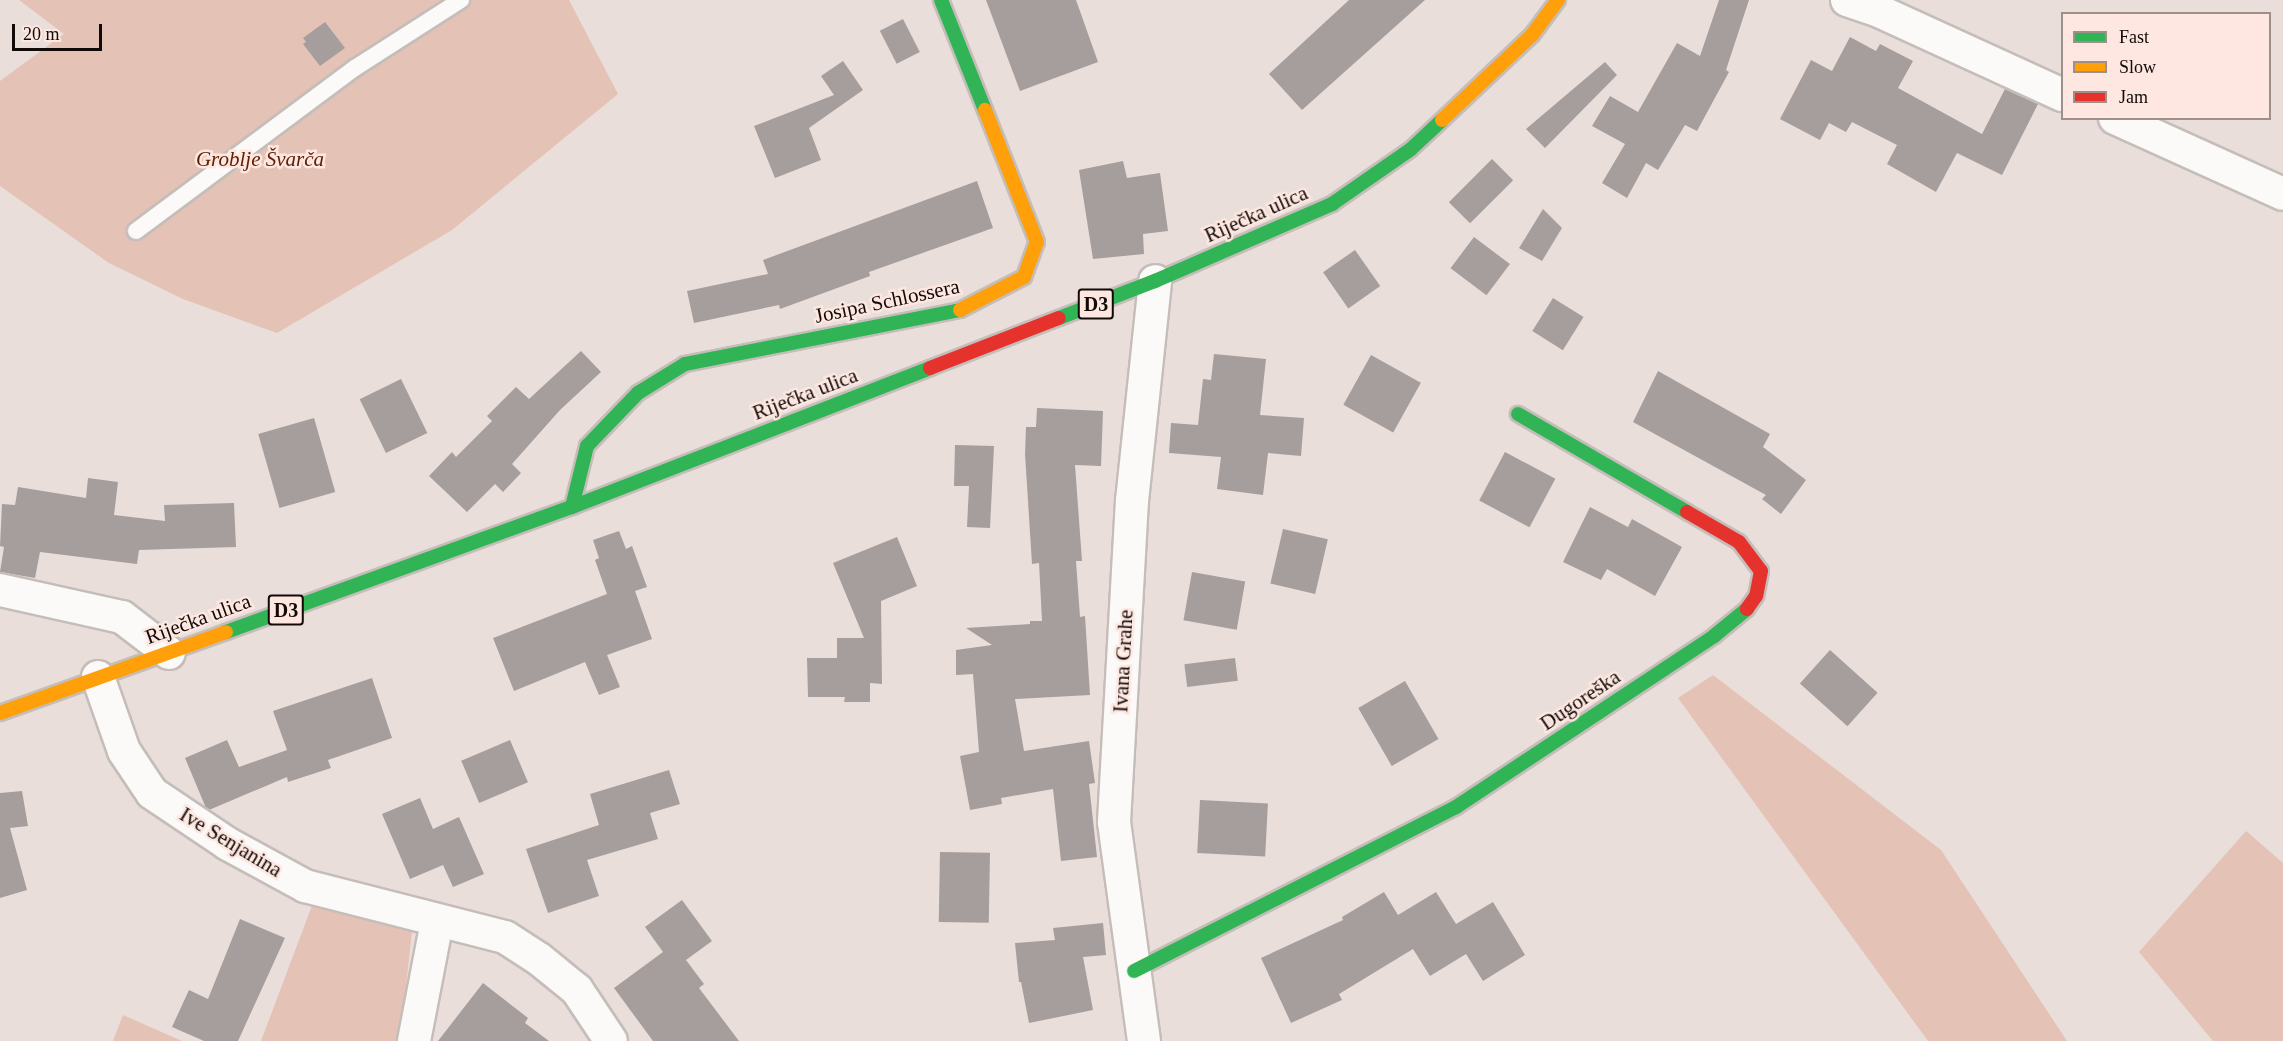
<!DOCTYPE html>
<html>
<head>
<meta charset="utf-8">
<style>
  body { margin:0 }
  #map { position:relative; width:2283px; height:1041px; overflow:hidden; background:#e9ded9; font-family:Georgia,serif }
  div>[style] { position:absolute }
  .green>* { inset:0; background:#e4c2b6 }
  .building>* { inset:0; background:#a69e9c; transform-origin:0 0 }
  .roads { filter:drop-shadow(2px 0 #c5bdb9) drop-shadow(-2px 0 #c5bdb9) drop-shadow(0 2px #c5bdb9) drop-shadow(0 -2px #c5bdb9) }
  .lane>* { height:16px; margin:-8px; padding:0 8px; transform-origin:8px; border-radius:8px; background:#fcfaf9 }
  .street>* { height:32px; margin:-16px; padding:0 16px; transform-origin:16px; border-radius:16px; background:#fcfaf9 }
  .fast>* { height:14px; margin:-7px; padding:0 7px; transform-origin:7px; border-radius:7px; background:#30b455 }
  .slow>* { height:14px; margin:-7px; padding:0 7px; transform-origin:7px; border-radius:7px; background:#ff9f0a }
  .jam>* { height:14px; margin:-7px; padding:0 7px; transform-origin:7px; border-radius:7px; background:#e5322d }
  span { translate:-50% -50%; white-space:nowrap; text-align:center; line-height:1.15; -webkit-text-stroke:5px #fde7e0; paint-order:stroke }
  .shield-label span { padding:2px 4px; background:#fde7e0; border:2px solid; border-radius:4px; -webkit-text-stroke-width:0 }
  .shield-label { font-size:20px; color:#110a08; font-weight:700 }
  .park-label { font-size:21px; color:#602004; font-style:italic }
  .street-label { font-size:21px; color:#110a08 }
  .legend { position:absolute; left:2061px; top:12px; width:210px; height:108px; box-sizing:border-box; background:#fde7e0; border:2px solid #9f8f8a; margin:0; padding:8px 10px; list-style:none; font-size:18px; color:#110a08 }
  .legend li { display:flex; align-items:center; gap:12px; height:30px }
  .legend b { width:30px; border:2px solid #9f8f8a }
  .scale { position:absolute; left:12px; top:24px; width:90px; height:27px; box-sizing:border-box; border:3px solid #110a08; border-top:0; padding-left:8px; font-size:18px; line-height:21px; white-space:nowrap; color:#110a08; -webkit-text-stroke:4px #fde7e0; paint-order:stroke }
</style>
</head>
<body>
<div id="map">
  <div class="green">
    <div style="clip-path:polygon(19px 0,569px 0,618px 94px,452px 230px,277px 333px,183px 299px,109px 263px,0 186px,0 81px,64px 34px)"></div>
    <div style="clip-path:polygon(1713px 675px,1941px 850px,2067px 1041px,1928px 1041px,1678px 698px)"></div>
    <div style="clip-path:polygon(2246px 831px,2283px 863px,2283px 1041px,2213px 1041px,2139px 952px)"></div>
    <div style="clip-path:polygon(313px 903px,412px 931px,400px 1041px,261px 1041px)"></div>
    <div style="clip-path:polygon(123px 1015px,182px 1041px,113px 1041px)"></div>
  </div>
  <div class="building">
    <div style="clip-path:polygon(986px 0,1076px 0,1098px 62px,1020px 91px)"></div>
    <div style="clip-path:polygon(1349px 0,1425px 0,1302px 110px,1269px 74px)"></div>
    <div style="clip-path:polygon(1719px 0,1749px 0,1726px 70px,1729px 72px,1697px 131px,1685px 125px,1658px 170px,1646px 163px,1627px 198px,1602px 183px,1625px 144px,1592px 126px,1610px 96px,1638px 112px,1677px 43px,1700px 56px)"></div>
    <div style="left:903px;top:19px;width:37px;height:26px;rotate:63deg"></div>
    <div style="clip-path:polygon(325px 22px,345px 48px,320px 66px,303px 44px,306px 42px,303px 38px)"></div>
    <div style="clip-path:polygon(1850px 37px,1876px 51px,1880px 44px,1913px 61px,1898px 88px,1982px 134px,2005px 89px,2038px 104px,2002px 175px,1957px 153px,1936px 192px,1887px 164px,1897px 145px,1852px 122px,1846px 132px,1829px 123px,1820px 140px,1780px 119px,1811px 60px,1832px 71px)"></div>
    <div style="clip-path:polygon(843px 61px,863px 90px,809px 128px,821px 160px,775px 178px,754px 126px,834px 95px,821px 76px)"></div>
    <div style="clip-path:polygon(1605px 62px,1617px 75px,1545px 148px,1526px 129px)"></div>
    <div style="left:1492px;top:159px;width:30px;height:61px;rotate:45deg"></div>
    <div style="clip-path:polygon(1123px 161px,1127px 178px,1160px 173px,1168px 231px,1143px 234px,1144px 254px,1093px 259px,1079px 170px)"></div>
    <div style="clip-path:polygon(977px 181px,993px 228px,869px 272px,870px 276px,780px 309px,779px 305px,694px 323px,687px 291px,768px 274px,763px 260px)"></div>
    <div style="clip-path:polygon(1543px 209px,1562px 228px,1542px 261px,1519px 248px)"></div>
    <div style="left:1474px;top:237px;width:45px;height:39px;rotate:37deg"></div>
    <div style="left:1355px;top:250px;width:44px;height:39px;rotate:55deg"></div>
    <div style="left:1553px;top:298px;width:36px;height:39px;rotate:32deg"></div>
    <div style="clip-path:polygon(581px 351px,601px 372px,560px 410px,512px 464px,521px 473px,503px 492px,495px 484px,467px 512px,429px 476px,452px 452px,456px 457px,492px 421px,487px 416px,516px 387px,529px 399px)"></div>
    <div style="clip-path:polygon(1214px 354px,1266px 359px,1260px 415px,1304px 418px,1301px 456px,1268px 453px,1263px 495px,1217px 489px,1221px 457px,1169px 453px,1171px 423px,1198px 425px,1203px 379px,1211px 380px)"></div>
    <div style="left:1371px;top:355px;width:57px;height:57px;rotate:29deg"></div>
    <div style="clip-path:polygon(1658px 371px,1770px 434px,1763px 447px,1806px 480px,1781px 514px,1762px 499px,1766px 495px,1633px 422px)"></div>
    <div style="left:401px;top:379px;width:60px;height:46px;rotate:64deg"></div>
    <div style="clip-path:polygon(1037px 408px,1103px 411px,1101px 466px,1075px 465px,1082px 561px,1076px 561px,1080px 617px,1085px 616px,1090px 695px,1015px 699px,1024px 751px,1089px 741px,1095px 783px,1089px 784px,1097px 857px,1061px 861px,1053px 789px,1001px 798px,1002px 804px,970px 810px,960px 756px,979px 752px,973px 674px,956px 675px,956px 650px,992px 645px,966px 628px,1030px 624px,1030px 621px,1042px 621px,1039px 563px,1032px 564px,1025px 454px,1026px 427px,1036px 427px)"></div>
    <div style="left:314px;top:418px;width:77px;height:58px;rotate:74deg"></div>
    <div style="clip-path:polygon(955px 445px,994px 446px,990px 528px,967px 527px,969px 486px,954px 486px)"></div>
    <div style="left:1505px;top:452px;width:57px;height:55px;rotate:28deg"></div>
    <div style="clip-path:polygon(88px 478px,118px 482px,114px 515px,165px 521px,164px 505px,234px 503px,236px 547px,139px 550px,137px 564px,40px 552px,35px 578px,0 572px,4px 547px,0 546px,2px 504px,15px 505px,18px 487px,86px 498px)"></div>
    <div style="clip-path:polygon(1590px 507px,1628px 527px,1632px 519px,1682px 547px,1655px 596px,1607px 569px,1601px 580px,1563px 562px)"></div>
    <div style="left:1283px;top:529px;width:46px;height:56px;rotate:13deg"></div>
    <div style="clip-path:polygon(619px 531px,626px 549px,632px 546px,647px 587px,635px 591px,652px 639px,607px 655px,620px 687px,599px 695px,585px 662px,514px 691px,493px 638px,607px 594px,595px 560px,599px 558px,593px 540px)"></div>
    <div style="clip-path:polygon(897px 537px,917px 586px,881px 601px,882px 684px,870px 683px,870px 702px,844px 702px,845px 697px,808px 697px,807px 658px,837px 658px,837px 638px,864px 638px,833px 563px)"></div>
    <div style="left:1192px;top:572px;width:54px;height:49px;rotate:10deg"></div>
    <div style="left:1830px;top:650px;width:64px;height:45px;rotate:42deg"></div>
    <div style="left:1235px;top:658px;width:23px;height:51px;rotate:83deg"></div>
    <div style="clip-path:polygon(372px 678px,392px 738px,328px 760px,331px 768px,288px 782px,287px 777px,209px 810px,206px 808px,185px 758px,227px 740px,239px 767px,287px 750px,273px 711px)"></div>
    <div style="left:1405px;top:681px;width:67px;height:54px;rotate:60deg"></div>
    <div style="left:510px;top:740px;width:46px;height:53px;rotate:67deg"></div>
    <div style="clip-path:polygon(669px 770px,680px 804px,650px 813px,658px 839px,587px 860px,599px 896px,548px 913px,526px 849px,599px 825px,590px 794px)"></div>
    <div style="clip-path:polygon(22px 791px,28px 826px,10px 828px,27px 890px,0 898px,0 793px)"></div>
    <div style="clip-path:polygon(420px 798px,433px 829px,459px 817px,484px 874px,453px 887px,443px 865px,410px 879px,382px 814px)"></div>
    <div style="left:1200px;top:800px;width:68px;height:53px;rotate:3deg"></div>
    <div style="left:940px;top:852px;width:50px;height:70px;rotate:1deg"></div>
    <div style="clip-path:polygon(1384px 892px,1398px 915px,1436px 892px,1456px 924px,1493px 902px,1525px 955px,1483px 981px,1466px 954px,1430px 976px,1413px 949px,1339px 994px,1342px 1000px,1291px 1023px,1261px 958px,1343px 920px,1342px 917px)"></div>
    <div style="clip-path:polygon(682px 900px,712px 941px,686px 960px,704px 984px,699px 988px,739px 1041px,653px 1041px,614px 988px,663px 952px,645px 927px)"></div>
    <div style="clip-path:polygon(240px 919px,285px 938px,238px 1041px,204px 1041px,172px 1027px,189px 990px,208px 999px)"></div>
    <div style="clip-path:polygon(1103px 923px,1106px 955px,1083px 957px,1093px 1010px,1029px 1023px,1021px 982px,1019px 982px,1015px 943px,1055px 940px,1053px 928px)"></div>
    <div style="clip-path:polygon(483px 983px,528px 1018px,525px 1023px,549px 1041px,438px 1041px)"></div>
  </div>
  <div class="roads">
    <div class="lane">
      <div style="left:136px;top:231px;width:273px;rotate:-36.7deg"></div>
      <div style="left:355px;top:68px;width:126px;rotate:-32.7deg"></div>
    </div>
    <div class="street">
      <div style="left:1847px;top:0;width:36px;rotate:19deg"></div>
      <div style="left:1881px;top:12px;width:199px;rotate:24.6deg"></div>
      <div style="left:2115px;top:118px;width:184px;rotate:24.3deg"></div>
      <div style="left:0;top:590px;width:125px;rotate:12.5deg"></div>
      <div style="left:122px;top:617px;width:59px;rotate:37.5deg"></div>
      <div style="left:98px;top:677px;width:78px;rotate:70.6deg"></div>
      <div style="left:124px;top:751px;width:50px;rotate:56.3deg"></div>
      <div style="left:152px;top:793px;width:92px;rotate:33.9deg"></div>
      <div style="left:228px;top:844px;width:88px;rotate:28.6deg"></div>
      <div style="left:305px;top:886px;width:206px;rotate:14.3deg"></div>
      <div style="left:505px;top:937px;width:40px;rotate:32.9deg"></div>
      <div style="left:539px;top:959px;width:49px;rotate:39.2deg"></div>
      <div style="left:577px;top:990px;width:61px;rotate:56.3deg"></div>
      <div style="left:414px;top:1041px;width:122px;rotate:-79.1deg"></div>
      <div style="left:1144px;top:1041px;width:221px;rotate:-97.8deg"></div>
      <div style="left:1114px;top:822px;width:322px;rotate:-86.8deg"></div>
      <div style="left:1132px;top:501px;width:221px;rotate:-84deg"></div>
    </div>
    <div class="fast">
      <div style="left:941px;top:0;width:118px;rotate:68.2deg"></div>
      <div style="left:1059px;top:318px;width:103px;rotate:-21.1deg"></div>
      <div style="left:1155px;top:281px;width:193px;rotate:-23.5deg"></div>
      <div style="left:1332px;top:204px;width:96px;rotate:-34.8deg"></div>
      <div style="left:1411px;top:149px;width:42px;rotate:-43.1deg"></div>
      <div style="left:1518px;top:414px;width:195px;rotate:30.1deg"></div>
      <div style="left:572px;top:507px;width:63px;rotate:-76.2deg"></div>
      <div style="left:587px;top:446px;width:74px;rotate:-46.1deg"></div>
      <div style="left:638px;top:393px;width:55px;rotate:-31.7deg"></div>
      <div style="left:685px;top:364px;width:280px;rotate:-11.1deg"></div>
      <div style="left:226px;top:632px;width:368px;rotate:-19.9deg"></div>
      <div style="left:572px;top:507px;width:384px;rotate:-21.2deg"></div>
      <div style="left:1134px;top:971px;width:361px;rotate:-27deg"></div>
      <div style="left:1456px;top:807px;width:310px;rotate:-33.5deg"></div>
      <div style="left:1714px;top:636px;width:43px;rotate:-39.3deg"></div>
    </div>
    <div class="slow">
      <div style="left:1442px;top:120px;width:124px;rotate:-43.4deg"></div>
      <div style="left:1532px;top:35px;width:44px;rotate:-53.4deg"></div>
      <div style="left:960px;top:310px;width:72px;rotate:-27.3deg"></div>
      <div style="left:1024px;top:277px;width:37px;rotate:-70deg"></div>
      <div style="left:1037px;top:242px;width:142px;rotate:-111.5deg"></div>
      <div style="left:0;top:713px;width:240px;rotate:-19.7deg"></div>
    </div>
    <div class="jam">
      <div style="left:930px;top:368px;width:138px;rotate:-21.2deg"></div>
      <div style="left:1687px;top:512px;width:60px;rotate:30deg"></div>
      <div style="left:1739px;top:542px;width:36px;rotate:53deg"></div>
      <div style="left:1761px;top:571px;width:25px;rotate:101deg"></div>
      <div style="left:1756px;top:596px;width:16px;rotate:125deg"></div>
    </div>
  </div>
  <div class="shield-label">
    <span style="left:1096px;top:304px">D3</span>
    <span style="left:286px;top:610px">D3</span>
  </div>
  <div class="park-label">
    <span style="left:260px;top:159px">Groblje Švarča</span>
  </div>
  <div class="street-label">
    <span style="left:1256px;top:214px;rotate:-24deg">Riječka ulica</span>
    <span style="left:887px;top:301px;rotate:-12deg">Josipa Schlossera</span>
    <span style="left:805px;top:394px;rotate:-21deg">Riječka ulica</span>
    <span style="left:198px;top:619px;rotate:-20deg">Riječka ulica</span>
    <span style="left:1123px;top:661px;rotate:-87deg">Ivana Grahe</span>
    <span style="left:1580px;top:700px;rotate:-34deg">Dugoreška</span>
    <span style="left:231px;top:842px;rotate:31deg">Ive Senjanina</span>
  </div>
  <ul class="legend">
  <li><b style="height:8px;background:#30b455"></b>Fast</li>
  <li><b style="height:8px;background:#ff9f0a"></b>Slow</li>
  <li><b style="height:8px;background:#e5322d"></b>Jam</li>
  </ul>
  <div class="scale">20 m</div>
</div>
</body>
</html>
